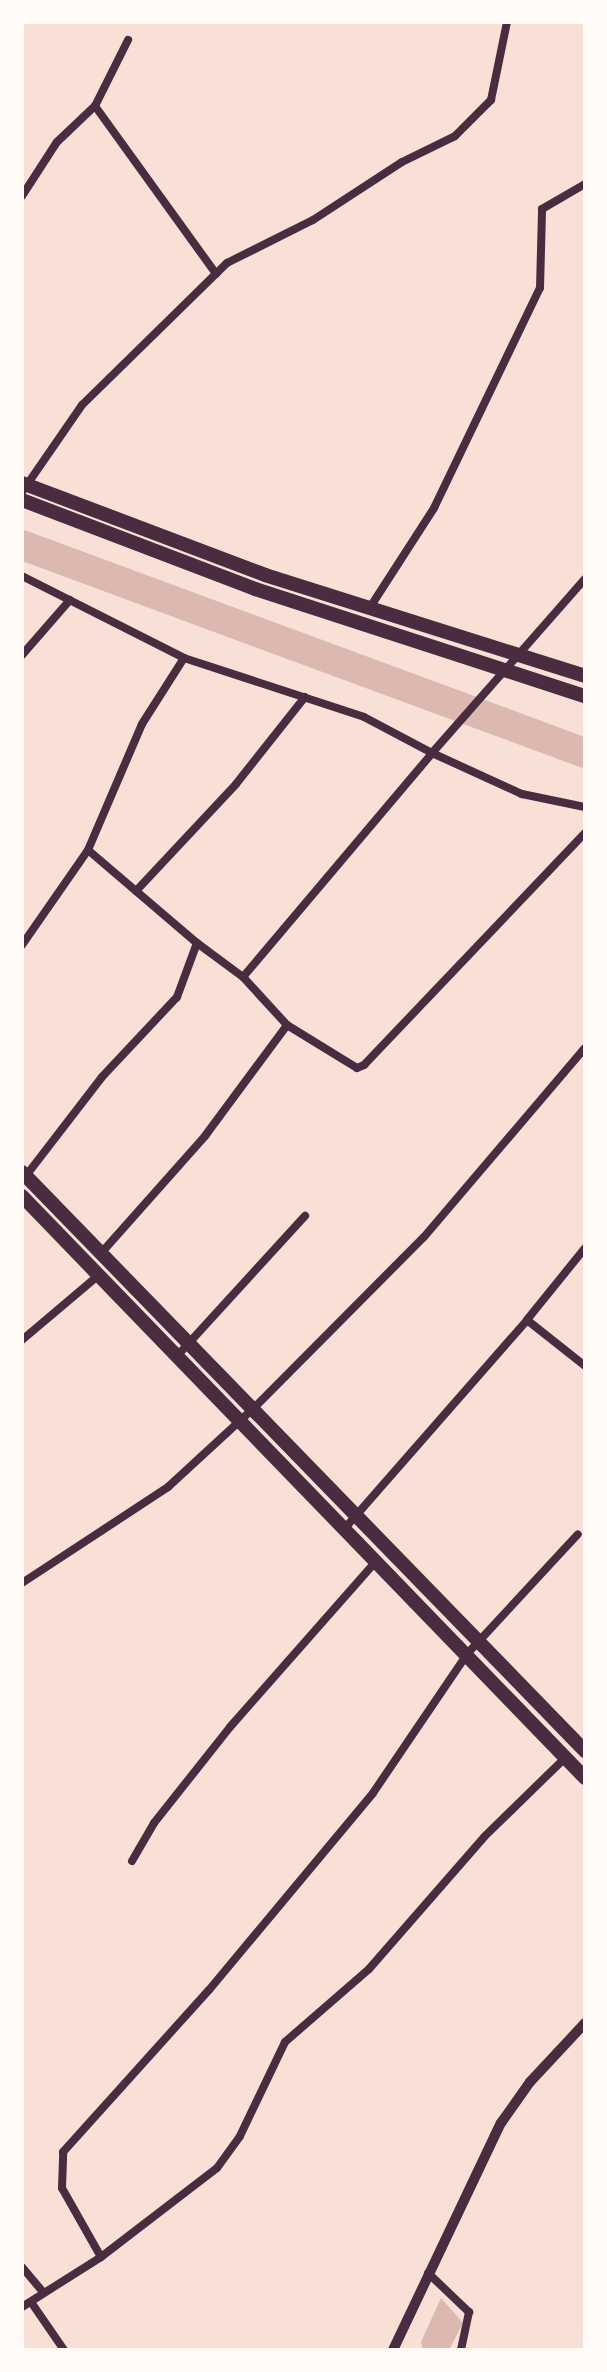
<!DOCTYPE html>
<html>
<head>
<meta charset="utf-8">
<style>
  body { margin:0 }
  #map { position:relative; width:607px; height:2372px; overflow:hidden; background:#f7e1d7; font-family:Figtree,sans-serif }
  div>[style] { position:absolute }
  .water>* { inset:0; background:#dcb8b0 }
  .river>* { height:30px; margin:-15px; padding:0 15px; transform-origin:15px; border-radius:15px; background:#dcb8b0 }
  .minor>* { height:8px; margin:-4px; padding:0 4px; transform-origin:4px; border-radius:4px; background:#4a2c40 }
  .tertiary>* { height:10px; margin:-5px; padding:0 5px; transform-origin:5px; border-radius:5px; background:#4a2c40 }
  .primary>* { height:14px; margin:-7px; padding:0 7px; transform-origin:7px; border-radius:7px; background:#4a2c40 }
  .trunk>* { height:14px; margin:-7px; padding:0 7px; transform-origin:7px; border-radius:7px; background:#4a2c40 }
  span { translate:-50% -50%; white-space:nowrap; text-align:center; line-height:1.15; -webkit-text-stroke:7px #fffaf5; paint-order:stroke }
  .frame { position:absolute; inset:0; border:24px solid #fffaf5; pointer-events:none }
</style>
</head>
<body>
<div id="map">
  <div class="water">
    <div style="clip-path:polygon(441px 2298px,463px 2323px,449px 2350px,423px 2350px,421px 2342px)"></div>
  </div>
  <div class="river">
    <div style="left:22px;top:545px;width:600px;rotate:20.28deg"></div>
  </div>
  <div class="minor">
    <div style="left:95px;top:106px;width:74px;rotate:-63.4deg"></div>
    <div style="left:22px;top:196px;width:64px;rotate:-57.1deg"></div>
    <div style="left:57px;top:142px;width:52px;rotate:-43.5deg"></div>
    <div style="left:95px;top:106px;width:207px;rotate:54.2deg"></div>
    <div style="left:22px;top:492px;width:106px;rotate:-55.4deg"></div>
    <div style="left:82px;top:405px;width:203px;rotate:-44.4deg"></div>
    <div style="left:227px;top:263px;width:96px;rotate:-26.6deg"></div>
    <div style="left:313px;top:220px;width:106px;rotate:-33.1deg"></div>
    <div style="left:402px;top:162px;width:59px;rotate:-26.1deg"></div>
    <div style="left:455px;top:136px;width:51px;rotate:-45deg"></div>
    <div style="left:491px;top:100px;width:80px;rotate:-78.4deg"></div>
    <div style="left:22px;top:576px;width:182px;rotate:26.8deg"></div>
    <div style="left:369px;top:609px;width:120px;rotate:-57.2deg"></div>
    <div style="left:434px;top:508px;width:244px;rotate:-64.3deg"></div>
    <div style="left:540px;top:288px;width:79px;rotate:-88.5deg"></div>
    <div style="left:542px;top:209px;width:50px;rotate:-30.2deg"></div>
    <div style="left:22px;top:655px;width:73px;rotate:-48.9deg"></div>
    <div style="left:88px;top:850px;width:137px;rotate:-66.8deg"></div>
    <div style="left:142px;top:724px;width:78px;rotate:-57.5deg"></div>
    <div style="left:184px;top:658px;width:189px;rotate:18.1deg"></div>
    <div style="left:364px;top:717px;width:77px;rotate:27.9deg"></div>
    <div style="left:432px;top:753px;width:232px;rotate:-48.7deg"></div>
    <div style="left:136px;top:891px;width:146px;rotate:-46.9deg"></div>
    <div style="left:236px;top:784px;width:111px;rotate:-51.6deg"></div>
    <div style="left:197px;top:943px;width:57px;rotate:36.5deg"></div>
    <div style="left:22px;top:945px;width:116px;rotate:-55.2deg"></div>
    <div style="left:88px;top:850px;width:143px;rotate:40.5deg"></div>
    <div style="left:197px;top:943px;width:58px;rotate:110.3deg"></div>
    <div style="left:177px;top:997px;width:110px;rotate:133.2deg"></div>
    <div style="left:102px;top:1077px;width:126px;rotate:127.6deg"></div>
    <div style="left:287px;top:1025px;width:82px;rotate:31.6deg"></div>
    <div style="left:357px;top:1068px;width:8px;rotate:-23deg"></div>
    <div style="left:364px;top:1065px;width:320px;rotate:-46.4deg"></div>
    <div style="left:585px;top:1248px;width:92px;rotate:128.9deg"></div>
    <div style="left:527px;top:1320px;width:74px;rotate:38.4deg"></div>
    <div style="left:103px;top:1251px;width:154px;rotate:-48.4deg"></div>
    <div style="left:205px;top:1136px;width:138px;rotate:-53.5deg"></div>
    <div style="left:287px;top:1025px;width:65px;rotate:-132.5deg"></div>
    <div style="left:243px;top:977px;width:293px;rotate:-49.8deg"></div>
    <div style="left:432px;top:753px;width:99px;rotate:24.5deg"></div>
    <div style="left:522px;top:794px;width:64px;rotate:11.7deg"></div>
    <div style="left:22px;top:1340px;width:102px;rotate:-40.2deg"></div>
    <div style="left:177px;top:1356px;width:190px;rotate:-47.6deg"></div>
    <div style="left:346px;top:1527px;width:275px;rotate:-48.8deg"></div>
    <div style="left:22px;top:1583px;width:175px;rotate:-33.3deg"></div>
    <div style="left:168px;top:1487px;width:117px;rotate:-42.6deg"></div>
    <div style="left:254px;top:1408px;width:241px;rotate:-45.2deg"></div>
    <div style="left:424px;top:1237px;width:248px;rotate:-49.6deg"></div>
    <div style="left:132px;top:1861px;width:44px;rotate:-59.9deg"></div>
    <div style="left:154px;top:1823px;width:122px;rotate:-51.6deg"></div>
    <div style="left:230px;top:1727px;width:222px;rotate:-48.6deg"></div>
    <div style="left:101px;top:2257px;width:146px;rotate:-37.5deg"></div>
    <div style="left:217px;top:2168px;width:39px;rotate:-54deg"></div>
    <div style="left:240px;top:2136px;width:104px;rotate:-64.4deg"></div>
    <div style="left:285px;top:2042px;width:111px;rotate:-41deg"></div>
    <div style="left:369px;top:1969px;width:176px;rotate:-48.9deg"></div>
    <div style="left:485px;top:1836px;width:112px;rotate:-44.3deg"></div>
    <div style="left:22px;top:2267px;width:34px;rotate:50deg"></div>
    <div style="left:428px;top:2273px;width:57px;rotate:43.6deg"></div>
    <div style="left:469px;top:2312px;width:39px;rotate:102deg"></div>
    <div style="left:31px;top:2302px;width:58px;rotate:55.5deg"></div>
    <div style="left:22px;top:2307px;width:93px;rotate:-32.3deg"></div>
    <div style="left:101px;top:2257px;width:79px;rotate:-119.5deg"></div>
    <div style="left:62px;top:2188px;width:36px;rotate:-88deg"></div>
    <div style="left:63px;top:2152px;width:218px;rotate:-48deg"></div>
    <div style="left:209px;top:1990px;width:256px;rotate:-50.2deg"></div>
    <div style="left:373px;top:1793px;width:168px;rotate:-55.9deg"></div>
    <div style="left:467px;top:1654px;width:163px;rotate:-47.2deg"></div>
  </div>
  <div class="tertiary">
    <div style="left:393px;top:2350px;width:251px;rotate:-64.6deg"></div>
    <div style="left:501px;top:2123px;width:50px;rotate:-54.7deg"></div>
    <div style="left:530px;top:2082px;width:81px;rotate:-47deg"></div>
  </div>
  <div class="primary">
    <div style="left:22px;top:1172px;width:808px;rotate:45.8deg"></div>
    <div style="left:22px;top:1196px;width:810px;rotate:45.95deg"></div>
  </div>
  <div class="trunk">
    <div style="left:22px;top:483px;width:260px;rotate:20.7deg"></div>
    <div style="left:265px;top:575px;width:336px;rotate:17.5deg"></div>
    <div style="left:22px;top:500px;width:249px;rotate:20.9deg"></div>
    <div style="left:255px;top:589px;width:347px;rotate:18deg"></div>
  </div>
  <div class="frame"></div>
</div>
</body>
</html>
